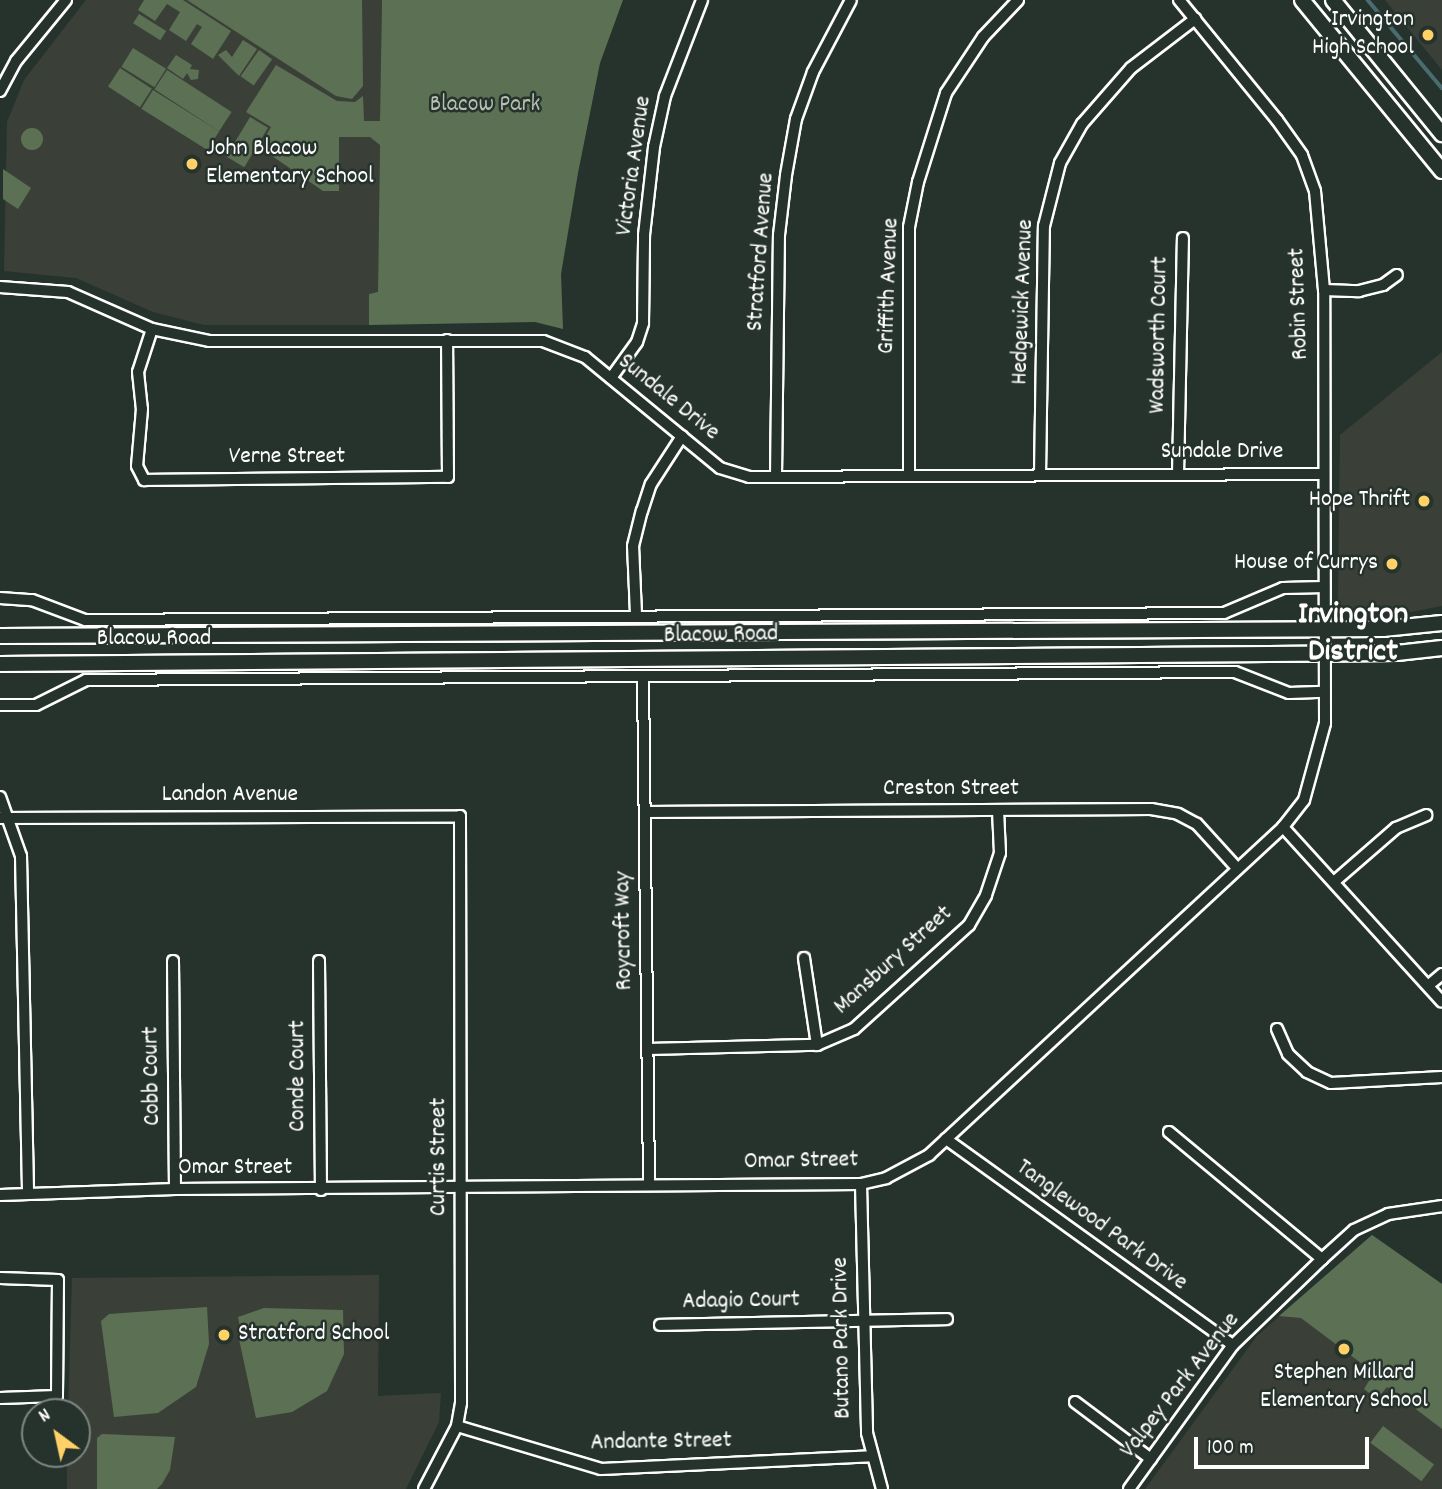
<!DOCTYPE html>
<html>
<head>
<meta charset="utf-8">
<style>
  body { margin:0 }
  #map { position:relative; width:1442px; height:1489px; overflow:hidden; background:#26332d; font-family:Dekko,sans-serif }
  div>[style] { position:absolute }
  .built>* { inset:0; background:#3a4038 }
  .green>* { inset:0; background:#5c7154; transform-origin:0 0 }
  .round { border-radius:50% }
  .stream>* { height:3.5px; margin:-1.75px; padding:0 1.75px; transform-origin:1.75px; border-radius:1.75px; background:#496c70 }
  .roads { filter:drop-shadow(2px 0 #fff) drop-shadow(-2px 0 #fff) drop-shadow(0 2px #fff) drop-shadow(0 -2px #fff) }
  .street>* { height:10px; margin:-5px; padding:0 5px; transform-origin:5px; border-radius:5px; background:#26332d }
  .secondary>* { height:14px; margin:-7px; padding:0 7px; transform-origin:7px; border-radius:7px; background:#26332d }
  .dots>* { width:19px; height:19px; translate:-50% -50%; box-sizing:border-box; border:4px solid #26332d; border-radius:50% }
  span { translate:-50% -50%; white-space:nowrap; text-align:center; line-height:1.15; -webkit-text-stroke:5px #26332d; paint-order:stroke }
  .poi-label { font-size:24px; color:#fff }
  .right { translate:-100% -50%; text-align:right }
  .left { translate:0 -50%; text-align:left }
  .park-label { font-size:24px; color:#b6bfb2 }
  .street-label { font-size:24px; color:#fff }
  .district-label { font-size:32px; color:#fff; font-weight:700 }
  .north { position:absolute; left:21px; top:1398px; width:70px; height:70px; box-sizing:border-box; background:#26332d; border:2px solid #7d8581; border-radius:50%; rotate:327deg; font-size:19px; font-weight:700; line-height:28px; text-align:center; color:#fff }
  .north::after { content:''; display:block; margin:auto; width:24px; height:32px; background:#ffd166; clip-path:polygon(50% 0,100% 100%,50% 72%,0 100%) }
  .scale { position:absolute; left:1194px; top:1437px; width:175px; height:32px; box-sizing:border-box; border:4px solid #fff; border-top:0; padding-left:9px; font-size:21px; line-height:24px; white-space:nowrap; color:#fff; -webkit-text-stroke:5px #26332d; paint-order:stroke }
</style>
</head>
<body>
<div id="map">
  <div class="built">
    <div style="clip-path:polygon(86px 0,382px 0,378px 293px,369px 294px,369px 325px,204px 325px,153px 312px,76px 278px,4px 271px,7px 122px,24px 80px)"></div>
    <div style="clip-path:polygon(1385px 0,1442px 0,1442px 70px)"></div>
    <div style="clip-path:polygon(1442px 352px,1442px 606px,1411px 612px,1349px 613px,1338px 606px,1340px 435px)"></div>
    <div style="clip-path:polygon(1372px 1235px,1442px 1284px,1442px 1489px,1145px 1489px,1257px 1336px)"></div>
    <div style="clip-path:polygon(379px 1275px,378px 1396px,441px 1393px,439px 1422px,406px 1489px,67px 1489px,67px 1454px,77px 1454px,77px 1412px,68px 1412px,72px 1278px)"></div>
  </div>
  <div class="green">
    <div style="clip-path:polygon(144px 0,183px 0,231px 31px,213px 59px,191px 44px,202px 27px,197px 24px,186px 41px,169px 30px,180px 12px,167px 4px,155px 21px,138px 10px)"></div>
    <div style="clip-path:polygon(187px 0,362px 0,363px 86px,352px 99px,336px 96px)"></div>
    <div style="clip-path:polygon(382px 0,623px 0,600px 63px,578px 173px,561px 274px,563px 329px,535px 322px,369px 325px,369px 294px,378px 292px,380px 145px,370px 137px,339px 137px,339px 191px,323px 191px,259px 147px,271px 127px,246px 112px,276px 65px,337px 101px,355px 102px,363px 96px,364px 121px,380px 121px)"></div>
    <div style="left:139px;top:14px;width:32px;height:11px;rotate:32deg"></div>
    <div style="clip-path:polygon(243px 40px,257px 49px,239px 76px,218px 55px,226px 50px,232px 57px)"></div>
    <div style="left:133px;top:48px;width:39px;height:22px;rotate:32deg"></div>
    <div style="left:259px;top:50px;width:16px;height:32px;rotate:35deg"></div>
    <div style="clip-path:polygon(176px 55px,192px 65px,190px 69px,199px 70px,198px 79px,191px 80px,187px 73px,183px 79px,167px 68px)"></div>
    <div style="left:120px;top:68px;width:38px;height:22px;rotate:33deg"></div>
    <div style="left:167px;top:70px;width:77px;height:23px;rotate:33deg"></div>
    <div style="left:153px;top:90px;width:78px;height:22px;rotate:32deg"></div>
    <div style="left:250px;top:117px;width:21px;height:46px;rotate:31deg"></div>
    <div class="round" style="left:21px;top:128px;width:22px;height:22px"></div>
    <div style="clip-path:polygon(3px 169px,31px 188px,18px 209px,3px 199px)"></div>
    <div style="clip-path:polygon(1372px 1235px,1442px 1284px,1442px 1429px,1387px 1387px,1377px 1399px,1364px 1389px,1378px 1366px,1387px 1371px,1379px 1365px,1373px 1372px,1301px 1318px,1279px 1316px)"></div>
    <div style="clip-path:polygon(207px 1307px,209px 1344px,196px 1387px,158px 1413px,114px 1417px,101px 1321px,109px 1314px)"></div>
    <div style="clip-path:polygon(264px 1308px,343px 1310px,344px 1354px,327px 1391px,292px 1412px,256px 1418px,239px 1339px,242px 1338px,238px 1317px)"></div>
    <div style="left:1383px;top:1426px;width:64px;height:21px;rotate:37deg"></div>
    <div style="clip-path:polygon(102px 1434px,175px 1437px,170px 1470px,162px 1484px,157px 1489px,97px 1489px,97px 1438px)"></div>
  </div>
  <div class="stream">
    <div style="left:1368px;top:0;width:115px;rotate:49.9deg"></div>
  </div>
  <div class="roads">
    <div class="street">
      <div style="left:0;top:91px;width:34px;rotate:-62deg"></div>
      <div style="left:16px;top:61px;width:79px;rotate:-50.7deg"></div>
      <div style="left:0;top:287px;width:68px;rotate:4.2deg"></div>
      <div style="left:68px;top:292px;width:92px;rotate:23.8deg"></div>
      <div style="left:152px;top:329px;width:58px;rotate:11.9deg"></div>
      <div style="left:209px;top:341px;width:334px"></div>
      <div style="left:543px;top:341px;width:45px;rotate:20.9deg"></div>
      <div style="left:585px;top:357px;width:175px;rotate:39.4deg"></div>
      <div style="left:720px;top:468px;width:30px;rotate:17deg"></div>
      <div style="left:749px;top:477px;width:573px;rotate:-0.3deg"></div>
      <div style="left:1324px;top:290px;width:35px;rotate:2deg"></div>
      <div style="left:1359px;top:291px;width:25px;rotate:-14deg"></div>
      <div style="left:1383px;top:285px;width:17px;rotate:-36deg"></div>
      <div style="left:152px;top:329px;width:45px;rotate:108deg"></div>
      <div style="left:138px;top:372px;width:37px;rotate:84deg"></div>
      <div style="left:142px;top:409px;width:57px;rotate:95deg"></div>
      <div style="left:137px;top:466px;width:16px;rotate:63deg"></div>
      <div style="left:144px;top:480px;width:304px;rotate:-0.6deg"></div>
      <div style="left:448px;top:477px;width:137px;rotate:-90.4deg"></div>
      <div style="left:611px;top:378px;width:44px;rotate:-54.2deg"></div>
      <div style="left:637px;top:342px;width:20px;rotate:-72deg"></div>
      <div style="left:643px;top:323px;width:88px;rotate:-89.3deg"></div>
      <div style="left:644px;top:235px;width:89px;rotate:-83.5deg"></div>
      <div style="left:654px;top:147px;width:52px;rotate:-77.8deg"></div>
      <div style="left:665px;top:96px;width:103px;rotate:-68.9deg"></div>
      <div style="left:1178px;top:474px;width:236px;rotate:-88.8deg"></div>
      <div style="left:1040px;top:475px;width:249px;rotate:-89.1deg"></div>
      <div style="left:1044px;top:226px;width:65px;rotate:-75.7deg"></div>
      <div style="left:1060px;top:163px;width:45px;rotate:-60.6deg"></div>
      <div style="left:1082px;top:124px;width:74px;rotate:-48.8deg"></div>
      <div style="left:1131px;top:68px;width:81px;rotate:-37.4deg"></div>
      <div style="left:909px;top:476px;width:249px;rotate:-90deg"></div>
      <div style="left:909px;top:227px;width:46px;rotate:-78.7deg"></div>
      <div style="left:918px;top:182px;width:93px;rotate:-72.5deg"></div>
      <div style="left:946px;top:93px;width:67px;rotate:-56.5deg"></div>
      <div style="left:983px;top:37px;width:51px;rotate:-46.6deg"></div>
      <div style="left:776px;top:477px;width:242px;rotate:-89.3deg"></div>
      <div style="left:779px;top:235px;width:60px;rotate:-83.3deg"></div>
      <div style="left:786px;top:175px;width:57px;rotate:-79.9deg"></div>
      <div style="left:796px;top:119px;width:50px;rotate:-70.1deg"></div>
      <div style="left:813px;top:72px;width:81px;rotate:-62.2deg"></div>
      <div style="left:0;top:598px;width:32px;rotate:4deg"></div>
      <div style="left:32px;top:600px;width:57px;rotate:20.7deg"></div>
      <div style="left:85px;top:620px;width:1139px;rotate:-0.35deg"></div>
      <div style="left:1224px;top:613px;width:64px;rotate:-23deg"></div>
      <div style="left:1283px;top:588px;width:41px;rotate:-1.4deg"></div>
      <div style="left:636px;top:614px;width:68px;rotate:-92.5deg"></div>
      <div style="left:633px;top:546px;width:36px;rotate:-76deg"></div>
      <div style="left:642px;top:511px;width:28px;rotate:-72deg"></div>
      <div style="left:651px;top:484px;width:57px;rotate:-57.1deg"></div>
      <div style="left:643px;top:677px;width:507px;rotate:89.32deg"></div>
      <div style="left:0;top:705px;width:36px"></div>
      <div style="left:36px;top:705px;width:56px;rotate:-26.6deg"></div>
      <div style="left:86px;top:680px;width:1149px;rotate:-0.4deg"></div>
      <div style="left:1235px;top:672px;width:58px;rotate:21.3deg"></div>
      <div style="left:1289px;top:693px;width:35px;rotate:-2deg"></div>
      <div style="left:0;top:797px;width:63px;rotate:70.4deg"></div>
      <div style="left:21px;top:856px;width:338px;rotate:88.8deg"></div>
      <div style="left:645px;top:812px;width:506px;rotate:-0.34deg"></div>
      <div style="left:1151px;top:809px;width:27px;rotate:10deg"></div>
      <div style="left:1178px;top:814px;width:21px;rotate:28deg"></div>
      <div style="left:1197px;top:824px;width:58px;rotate:47.8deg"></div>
      <div style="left:0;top:818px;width:460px;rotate:-0.2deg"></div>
      <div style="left:460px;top:816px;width:587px;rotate:89.9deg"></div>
      <div style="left:461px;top:1403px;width:23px;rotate:100deg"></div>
      <div style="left:457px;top:1426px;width:71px;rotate:117.6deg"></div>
      <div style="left:1283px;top:827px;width:236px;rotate:47.7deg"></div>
      <div style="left:1335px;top:881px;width:81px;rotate:-41deg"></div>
      <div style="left:1396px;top:828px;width:33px;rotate:-23deg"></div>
      <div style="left:804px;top:958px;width:88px;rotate:81.5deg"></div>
      <div style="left:173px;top:961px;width:228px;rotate:89.5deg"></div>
      <div style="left:319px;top:961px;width:229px;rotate:89.5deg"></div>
      <div style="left:1429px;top:985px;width:17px;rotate:-40deg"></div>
      <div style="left:1277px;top:1029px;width:27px;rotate:66deg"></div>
      <div style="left:1288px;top:1054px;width:26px;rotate:43deg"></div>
      <div style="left:1307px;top:1072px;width:26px;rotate:25deg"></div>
      <div style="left:1331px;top:1083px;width:111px;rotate:-3.1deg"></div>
      <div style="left:648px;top:1049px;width:169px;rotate:-1.4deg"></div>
      <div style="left:817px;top:1045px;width:40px;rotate:-23.4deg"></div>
      <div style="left:854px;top:1029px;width:155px;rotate:-42.1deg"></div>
      <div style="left:969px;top:925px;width:34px;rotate:-60deg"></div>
      <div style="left:986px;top:895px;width:44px;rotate:-71.6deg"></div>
      <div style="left:1000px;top:853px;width:42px;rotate:-92.7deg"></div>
      <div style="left:1169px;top:1132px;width:199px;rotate:39.7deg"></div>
      <div style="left:946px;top:1139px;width:353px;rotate:35.7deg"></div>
      <div style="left:861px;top:1184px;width:249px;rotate:88.6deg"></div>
      <div style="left:867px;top:1433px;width:58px;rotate:75deg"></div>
      <div style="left:0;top:1195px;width:175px;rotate:-2deg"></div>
      <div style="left:175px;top:1189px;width:686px;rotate:-0.42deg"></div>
      <div style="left:861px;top:1184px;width:26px;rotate:-13deg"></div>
      <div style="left:886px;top:1178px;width:49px;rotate:-28.1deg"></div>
      <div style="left:929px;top:1155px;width:483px;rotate:-42.8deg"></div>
      <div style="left:1283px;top:827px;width:34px;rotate:-52deg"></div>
      <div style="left:1304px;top:800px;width:80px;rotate:-74.7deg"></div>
      <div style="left:1325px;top:723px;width:433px;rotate:-90.1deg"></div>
      <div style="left:1324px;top:290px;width:99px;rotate:-95.2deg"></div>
      <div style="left:1315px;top:191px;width:38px;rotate:-110deg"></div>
      <div style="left:1302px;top:155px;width:43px;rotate:-125.5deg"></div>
      <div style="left:1277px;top:120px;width:155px;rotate:-129.2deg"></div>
      <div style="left:0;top:1278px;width:58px;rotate:2deg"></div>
      <div style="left:58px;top:1280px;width:116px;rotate:90.5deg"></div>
      <div style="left:57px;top:1396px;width:57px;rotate:178deg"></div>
      <div style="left:660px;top:1325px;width:287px;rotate:-1.2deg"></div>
      <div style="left:1075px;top:1402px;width:95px;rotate:36.9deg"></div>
      <div style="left:457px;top:1426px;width:150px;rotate:16.6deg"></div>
      <div style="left:601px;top:1469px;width:271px;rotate:-2.7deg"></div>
      <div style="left:1129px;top:1489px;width:178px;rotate:-54.2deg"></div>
      <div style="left:1233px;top:1345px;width:124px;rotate:-44deg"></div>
      <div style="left:1322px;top:1259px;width:43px;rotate:-42.2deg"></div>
      <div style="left:1354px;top:1230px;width:38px;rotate:-25deg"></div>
      <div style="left:1388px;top:1214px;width:55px;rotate:-8.4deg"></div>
    </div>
    <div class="secondary">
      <div style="left:1302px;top:0;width:221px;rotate:50.7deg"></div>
      <div style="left:1333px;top:0;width:173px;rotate:50.9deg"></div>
      <div style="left:0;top:636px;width:1383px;rotate:-0.29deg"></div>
      <div style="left:1383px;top:629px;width:59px;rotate:-5.8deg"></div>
      <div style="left:0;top:664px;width:1397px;rotate:-0.45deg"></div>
      <div style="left:1397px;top:653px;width:45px;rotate:-6.3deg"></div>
    </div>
  </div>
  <div class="dots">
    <div style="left:1428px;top:35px;background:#ffd166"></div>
    <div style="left:192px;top:164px;background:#ffd166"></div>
    <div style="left:1424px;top:501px;background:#ffd166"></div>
    <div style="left:1392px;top:564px;background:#ffd166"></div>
    <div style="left:224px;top:1335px;background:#ffd166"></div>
    <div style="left:1344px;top:1349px;background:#ffd166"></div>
  </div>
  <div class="poi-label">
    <span class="right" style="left:1414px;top:35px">Irvington<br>High School</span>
    <span class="left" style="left:206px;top:164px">John Blacow<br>Elementary School</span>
    <span class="right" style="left:1410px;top:501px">Hope Thrift</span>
    <span class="right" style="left:1378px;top:564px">House of Currys</span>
    <span class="left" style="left:238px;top:1335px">Stratford School</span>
    <span style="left:1344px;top:1388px">Stephen Millard<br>Elementary School</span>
  </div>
  <div class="park-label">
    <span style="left:485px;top:106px">Blacow Park</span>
  </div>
  <div class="street-label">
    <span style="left:635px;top:166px;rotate:-82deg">Victoria Avenue</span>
    <span style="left:762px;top:252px;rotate:-86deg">Stratford Avenue</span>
    <span style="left:890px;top:286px;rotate:-88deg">Griffith Avenue</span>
    <span style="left:1024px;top:302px;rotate:-88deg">Hedgewick Avenue</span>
    <span style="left:1300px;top:304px;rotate:-92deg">Robin Street</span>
    <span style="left:1160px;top:335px;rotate:-89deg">Wadsworth Court</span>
    <span style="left:668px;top:398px;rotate:39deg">Sundale Drive</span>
    <span style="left:1222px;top:453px">Sundale Drive</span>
    <span style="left:287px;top:458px">Verne Street</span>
    <span style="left:721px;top:636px;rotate:-1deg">Blacow Road</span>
    <span style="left:154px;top:640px">Blacow Road</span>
    <span style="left:951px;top:790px">Creston Street</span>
    <span style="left:230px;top:796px">Landon Avenue</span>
    <span style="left:625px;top:931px;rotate:-91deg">Roycroft Way</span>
    <span style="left:894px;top:961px;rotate:-42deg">Mansbury Street</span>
    <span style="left:153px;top:1076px;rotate:-91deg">Cobb Court</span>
    <span style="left:299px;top:1076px;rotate:-90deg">Conde Court</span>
    <span style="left:440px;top:1157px;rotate:-90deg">Curtis Street</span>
    <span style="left:801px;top:1162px;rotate:-1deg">Omar Street</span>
    <span style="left:235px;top:1169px">Omar Street</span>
    <span style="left:1101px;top:1226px;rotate:36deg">Tanglewood Park Drive</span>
    <span style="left:741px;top:1302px;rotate:-1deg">Adagio Court</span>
    <span style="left:843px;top:1338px;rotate:-91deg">Butano Park Drive</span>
    <span style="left:1181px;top:1386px;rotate:-52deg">Valpey Park Avenue</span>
    <span style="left:661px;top:1443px;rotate:-1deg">Andante Street</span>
  </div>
  <div class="district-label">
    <span style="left:1353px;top:635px">Irvington<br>District</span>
  </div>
  <div class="north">N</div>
  <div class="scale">100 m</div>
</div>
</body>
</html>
